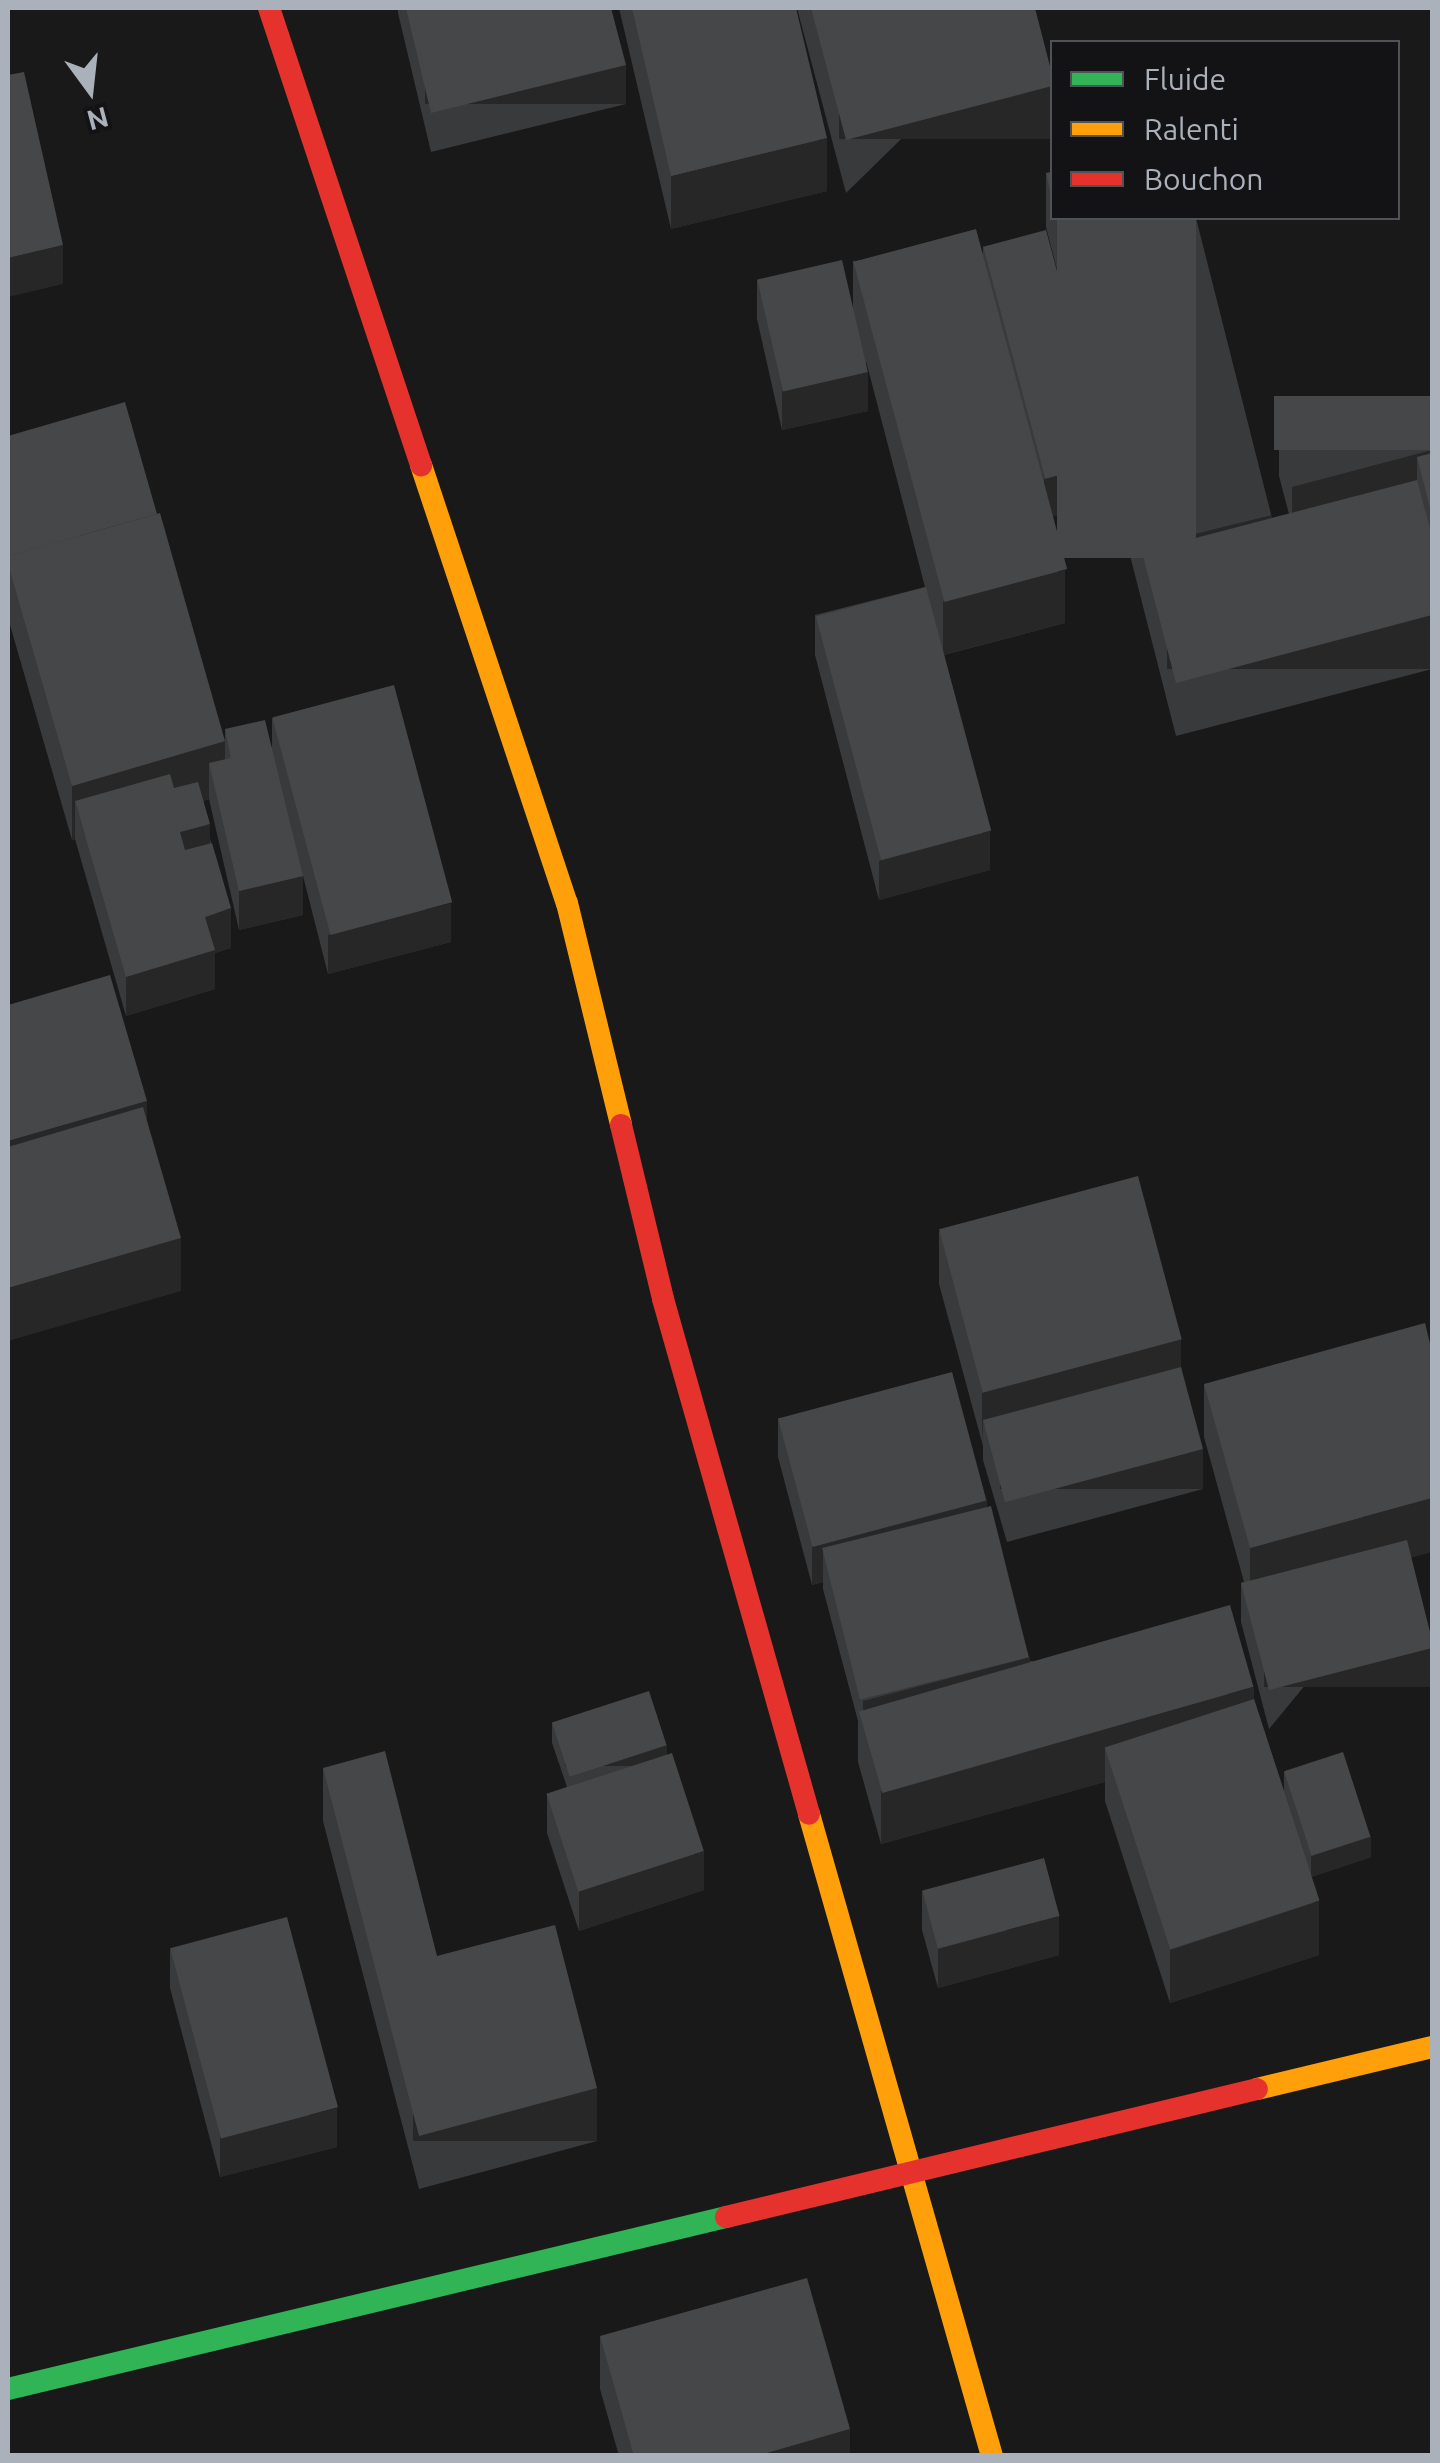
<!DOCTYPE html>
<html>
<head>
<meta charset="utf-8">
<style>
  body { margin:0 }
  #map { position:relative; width:1440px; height:2463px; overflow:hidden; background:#191919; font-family:Ubuntu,sans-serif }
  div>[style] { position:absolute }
  .fast>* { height:22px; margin:-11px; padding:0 11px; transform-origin:11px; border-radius:11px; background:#30b455 }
  .slow>* { height:22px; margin:-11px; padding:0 11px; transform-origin:11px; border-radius:11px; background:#ff9f0a }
  .jam>* { height:22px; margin:-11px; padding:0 11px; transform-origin:11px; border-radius:11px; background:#e5322d }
  .wall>* { inset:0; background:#393a3b }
  .shaded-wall>* { inset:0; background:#272727; transform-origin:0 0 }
  .building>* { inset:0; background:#464748; transform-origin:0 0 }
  span { translate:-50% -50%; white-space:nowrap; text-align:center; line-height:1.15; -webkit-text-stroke:8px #131315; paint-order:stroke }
  .frame { position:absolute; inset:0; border:10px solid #aab1ba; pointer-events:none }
  .legend { position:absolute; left:1050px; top:40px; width:350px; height:180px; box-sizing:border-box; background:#131315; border:2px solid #4f5257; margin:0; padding:12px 18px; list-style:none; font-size:30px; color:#aab1ba }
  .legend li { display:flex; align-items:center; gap:20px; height:50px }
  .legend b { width:50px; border:2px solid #4f5257 }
  .north { position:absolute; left:40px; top:40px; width:100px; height:100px; -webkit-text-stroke:8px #131315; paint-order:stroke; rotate:165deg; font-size:28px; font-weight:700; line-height:40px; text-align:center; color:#aab1ba }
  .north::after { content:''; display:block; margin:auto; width:35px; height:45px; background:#aab1ba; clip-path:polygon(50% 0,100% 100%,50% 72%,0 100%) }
</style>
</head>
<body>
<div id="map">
  <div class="fast">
    <div style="left:8px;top:2389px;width:738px;rotate:-13.47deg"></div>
  </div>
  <div class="slow">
    <div style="left:421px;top:465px;width:462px;rotate:71.6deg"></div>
    <div style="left:567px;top:903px;width:228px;rotate:76.3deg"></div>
    <div style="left:809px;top:1814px;width:668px;rotate:74.09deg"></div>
    <div style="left:1257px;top:2089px;width:180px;rotate:-13.5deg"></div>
  </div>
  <div class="jam">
    <div style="left:269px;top:8px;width:482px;rotate:71.6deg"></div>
    <div style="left:621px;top:1125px;width:179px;rotate:76.4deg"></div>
    <div style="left:663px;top:1299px;width:535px;rotate:74.17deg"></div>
    <div style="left:726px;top:2217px;width:546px;rotate:-13.55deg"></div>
  </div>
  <div class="wall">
    <div style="clip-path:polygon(398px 8px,611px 8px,626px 104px,431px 152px,398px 13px)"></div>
    <div style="clip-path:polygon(619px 8px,796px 8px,827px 191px,671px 229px)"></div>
    <div style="clip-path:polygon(797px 8px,1035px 8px,846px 193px)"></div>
    <div style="clip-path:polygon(1052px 172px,1052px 218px,1196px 218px,1272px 518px,1289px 514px,1279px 476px,1279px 437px,1432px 396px,1432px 669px,1176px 736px,1107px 465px,1107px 502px,1051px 517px,1065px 623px,944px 655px,990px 870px,879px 900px,815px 655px,815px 615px,925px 587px,866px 361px,868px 411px,782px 430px,757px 319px,757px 280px,853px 307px,853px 261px,983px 253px,983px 246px,1075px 339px,1046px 227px,1046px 173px)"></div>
    <div style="clip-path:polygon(8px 436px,225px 741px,225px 729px,272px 747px,272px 718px,451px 942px,328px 974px,303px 876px,303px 915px,239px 930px,209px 799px,203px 801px,231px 948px,215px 953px,215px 989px,126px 1016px,75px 839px,72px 840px,8px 618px)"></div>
    <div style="clip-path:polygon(939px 1231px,1181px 1368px,1203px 1489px,1007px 1542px,983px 1460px,983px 1446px,939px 1284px)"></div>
    <div style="clip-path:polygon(1204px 1384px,1411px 1557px,1269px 1729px,1241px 1622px,1241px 1583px,1244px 1582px,1204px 1437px)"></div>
    <div style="clip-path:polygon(778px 1418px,987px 1507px,1030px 1661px,1254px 1699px,1284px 1791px,1284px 1771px,1371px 1857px,1311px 1877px,1319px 1955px,1170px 2003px,1105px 1801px,1105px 1782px,881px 1844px,858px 1762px,858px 1721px,823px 1589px,823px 1582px,812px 1585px,778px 1457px)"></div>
    <div style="clip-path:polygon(552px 1722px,667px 1755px,704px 1890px,579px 1931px,547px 1833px,547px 1794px,567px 1787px,552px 1743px)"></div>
    <div style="clip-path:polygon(323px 1768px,437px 1956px,597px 2141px,419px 2189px,323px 1821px)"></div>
    <div style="clip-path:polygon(922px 1891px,1059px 1955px,938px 1988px,922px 1930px)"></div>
    <div style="clip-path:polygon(170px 1949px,337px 2147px,220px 2177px,170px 1988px)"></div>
    <div style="clip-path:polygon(600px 2336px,850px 2456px,619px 2456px,600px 2389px)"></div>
  </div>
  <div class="shaded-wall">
    <div style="left:626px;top:65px;width:39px;height:201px;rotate:90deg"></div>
    <div style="left:1052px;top:86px;width:53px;height:213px;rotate:90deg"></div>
    <div style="clip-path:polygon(827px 138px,827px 191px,671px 229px,671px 176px)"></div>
    <div style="clip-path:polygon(63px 245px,63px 284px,8px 297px,8px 258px)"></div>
    <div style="clip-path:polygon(868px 372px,868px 411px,782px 430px,782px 391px)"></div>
    <div style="clip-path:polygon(1432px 450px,1432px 489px,1417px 457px,1417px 493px,1292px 527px,1292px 487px)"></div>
    <div style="clip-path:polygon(1107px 462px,1107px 502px,1044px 519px,1044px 479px)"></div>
    <div style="clip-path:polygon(1272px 515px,1272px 568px,1142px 552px,1142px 600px,1142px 547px)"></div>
    <div style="clip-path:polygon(1065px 570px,1065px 623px,943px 655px,943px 601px)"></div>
    <div style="left:1432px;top:615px;width:54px;height:265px;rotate:90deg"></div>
    <div style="clip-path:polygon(225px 741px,225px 795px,209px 763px,209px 799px,85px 836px,75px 801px,75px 839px,72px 840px,72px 786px)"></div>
    <div style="clip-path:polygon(210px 824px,210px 864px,180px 871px,180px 832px)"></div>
    <div style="clip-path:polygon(990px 831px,990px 870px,879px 900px,879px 861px)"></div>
    <div style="clip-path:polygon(303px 876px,303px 915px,239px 930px,239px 891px)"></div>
    <div style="clip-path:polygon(451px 903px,451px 942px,328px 974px,328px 935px)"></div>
    <div style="clip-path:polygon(231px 908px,231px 948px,215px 953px,215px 989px,126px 1016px,126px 977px,205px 917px)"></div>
    <div style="clip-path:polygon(147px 1101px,147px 1154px,8px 1195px,8px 1141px)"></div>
    <div style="clip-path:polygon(181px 1238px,181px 1291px,8px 1341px,8px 1288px)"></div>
    <div style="clip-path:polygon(1181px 1339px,1181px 1392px,983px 1421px,982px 1447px,982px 1393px)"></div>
    <div style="left:1203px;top:1449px;width:40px;height:203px;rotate:90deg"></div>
    <div style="clip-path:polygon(1432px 1498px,1432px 1552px,1250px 1602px,1250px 1548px)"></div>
    <div style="clip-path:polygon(987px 1500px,987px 1540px,823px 1550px,823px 1582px,812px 1585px,812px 1546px)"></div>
    <div style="left:1432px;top:1648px;width:39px;height:168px;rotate:90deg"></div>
    <div style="clip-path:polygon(1030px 1657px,1030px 1696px,863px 1727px,863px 1701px)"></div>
    <div style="clip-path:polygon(1254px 1687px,1254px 1740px,1105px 1747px,1105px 1782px,881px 1844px,881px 1791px)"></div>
    <div style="left:667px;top:1745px;width:21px;height:102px;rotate:90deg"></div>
    <div style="clip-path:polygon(1371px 1836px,1371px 1857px,1311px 1877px,1311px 1856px)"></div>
    <div style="clip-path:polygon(704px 1851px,704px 1890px,579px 1931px,579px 1891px)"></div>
    <div style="clip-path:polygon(1319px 1901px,1319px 1955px,1170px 2003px,1170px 1950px)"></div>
    <div style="clip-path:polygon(1059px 1916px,1059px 1955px,938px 1988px,938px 1949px)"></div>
    <div style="left:597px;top:2088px;width:53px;height:184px;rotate:90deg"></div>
    <div style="clip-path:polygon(337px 2108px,337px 2147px,220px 2177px,220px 2138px)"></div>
    <div style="clip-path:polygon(850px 2429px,850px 2456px,756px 2456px)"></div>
  </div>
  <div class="building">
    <div style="clip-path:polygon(406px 8px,611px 8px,626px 65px,431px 113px)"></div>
    <div style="clip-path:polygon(632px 8px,796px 8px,827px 138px,671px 176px)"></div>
    <div style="clip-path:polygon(811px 8px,1035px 8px,1052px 74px,1052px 86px,846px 140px)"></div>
    <div style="clip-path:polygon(24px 72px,63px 245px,8px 258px,8px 75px)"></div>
    <div style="clip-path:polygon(1052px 172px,1052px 199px,1046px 173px)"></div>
    <div style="left:1057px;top:218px;width:139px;height:340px"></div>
    <div style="left:976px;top:229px;width:352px;height:127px;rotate:75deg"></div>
    <div style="left:1046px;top:230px;width:240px;height:65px;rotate:75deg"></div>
    <div style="left:842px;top:260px;width:115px;height:87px;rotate:77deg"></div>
    <div style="left:1432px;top:396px;width:54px;height:158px;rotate:90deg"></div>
    <div style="clip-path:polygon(125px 402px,157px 514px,8px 556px,8px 436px)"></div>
    <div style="clip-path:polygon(1432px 453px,1432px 516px,1417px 457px)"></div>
    <div style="clip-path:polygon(1417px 480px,1432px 536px,1432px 615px,1176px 683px,1142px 552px)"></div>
    <div style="clip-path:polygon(160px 513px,225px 741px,72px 786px,8px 564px,8px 556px)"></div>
    <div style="left:926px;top:587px;width:252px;height:114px;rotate:75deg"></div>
    <div style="left:394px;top:685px;width:225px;height:126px;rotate:75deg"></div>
    <div style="clip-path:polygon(265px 720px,303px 876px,239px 891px,209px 763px,231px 758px,225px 729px)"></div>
    <div style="clip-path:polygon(170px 774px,174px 788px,198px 782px,210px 824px,180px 832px,185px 850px,212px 843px,231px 908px,205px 917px,215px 950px,126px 977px,75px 801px)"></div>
    <div style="clip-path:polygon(110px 975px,147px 1101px,8px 1141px,8px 1005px)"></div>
    <div style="clip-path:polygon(143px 1107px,181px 1238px,8px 1288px,8px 1147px)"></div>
    <div style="left:1138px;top:1176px;width:169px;height:206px;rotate:75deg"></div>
    <div style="clip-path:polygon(1425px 1323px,1432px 1352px,1432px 1498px,1250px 1548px,1204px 1384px)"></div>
    <div style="left:1181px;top:1367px;width:85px;height:205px;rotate:75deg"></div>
    <div style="left:952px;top:1372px;width:133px;height:180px;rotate:75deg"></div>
    <div style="left:991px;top:1506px;width:156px;height:174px;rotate:76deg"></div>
    <div style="clip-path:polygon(1407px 1540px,1432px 1640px,1432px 1648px,1269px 1690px,1241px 1583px)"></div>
    <div style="left:1230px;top:1605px;width:85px;height:386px;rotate:74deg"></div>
    <div style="left:649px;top:1691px;width:57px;height:102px;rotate:72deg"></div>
    <div style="left:1254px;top:1699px;width:212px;height:157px;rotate:72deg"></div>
    <div style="clip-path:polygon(385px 1751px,437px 1956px,555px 1925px,597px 2088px,419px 2136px,323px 1768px)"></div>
    <div style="left:1343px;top:1752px;width:89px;height:62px;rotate:72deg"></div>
    <div style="left:672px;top:1753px;width:103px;height:132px;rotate:72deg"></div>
    <div style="left:1044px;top:1858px;width:60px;height:126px;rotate:75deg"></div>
    <div style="left:287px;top:1917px;width:197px;height:121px;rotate:75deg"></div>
    <div style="clip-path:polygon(807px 2278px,850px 2429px,756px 2456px,634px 2456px,600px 2336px)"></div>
  </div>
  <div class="frame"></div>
  <ul class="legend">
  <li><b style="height:12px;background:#30b455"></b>Fluide</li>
  <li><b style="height:12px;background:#ff9f0a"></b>Ralenti</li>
  <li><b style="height:12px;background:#e5322d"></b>Bouchon</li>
  </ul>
  <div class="north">N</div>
</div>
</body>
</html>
